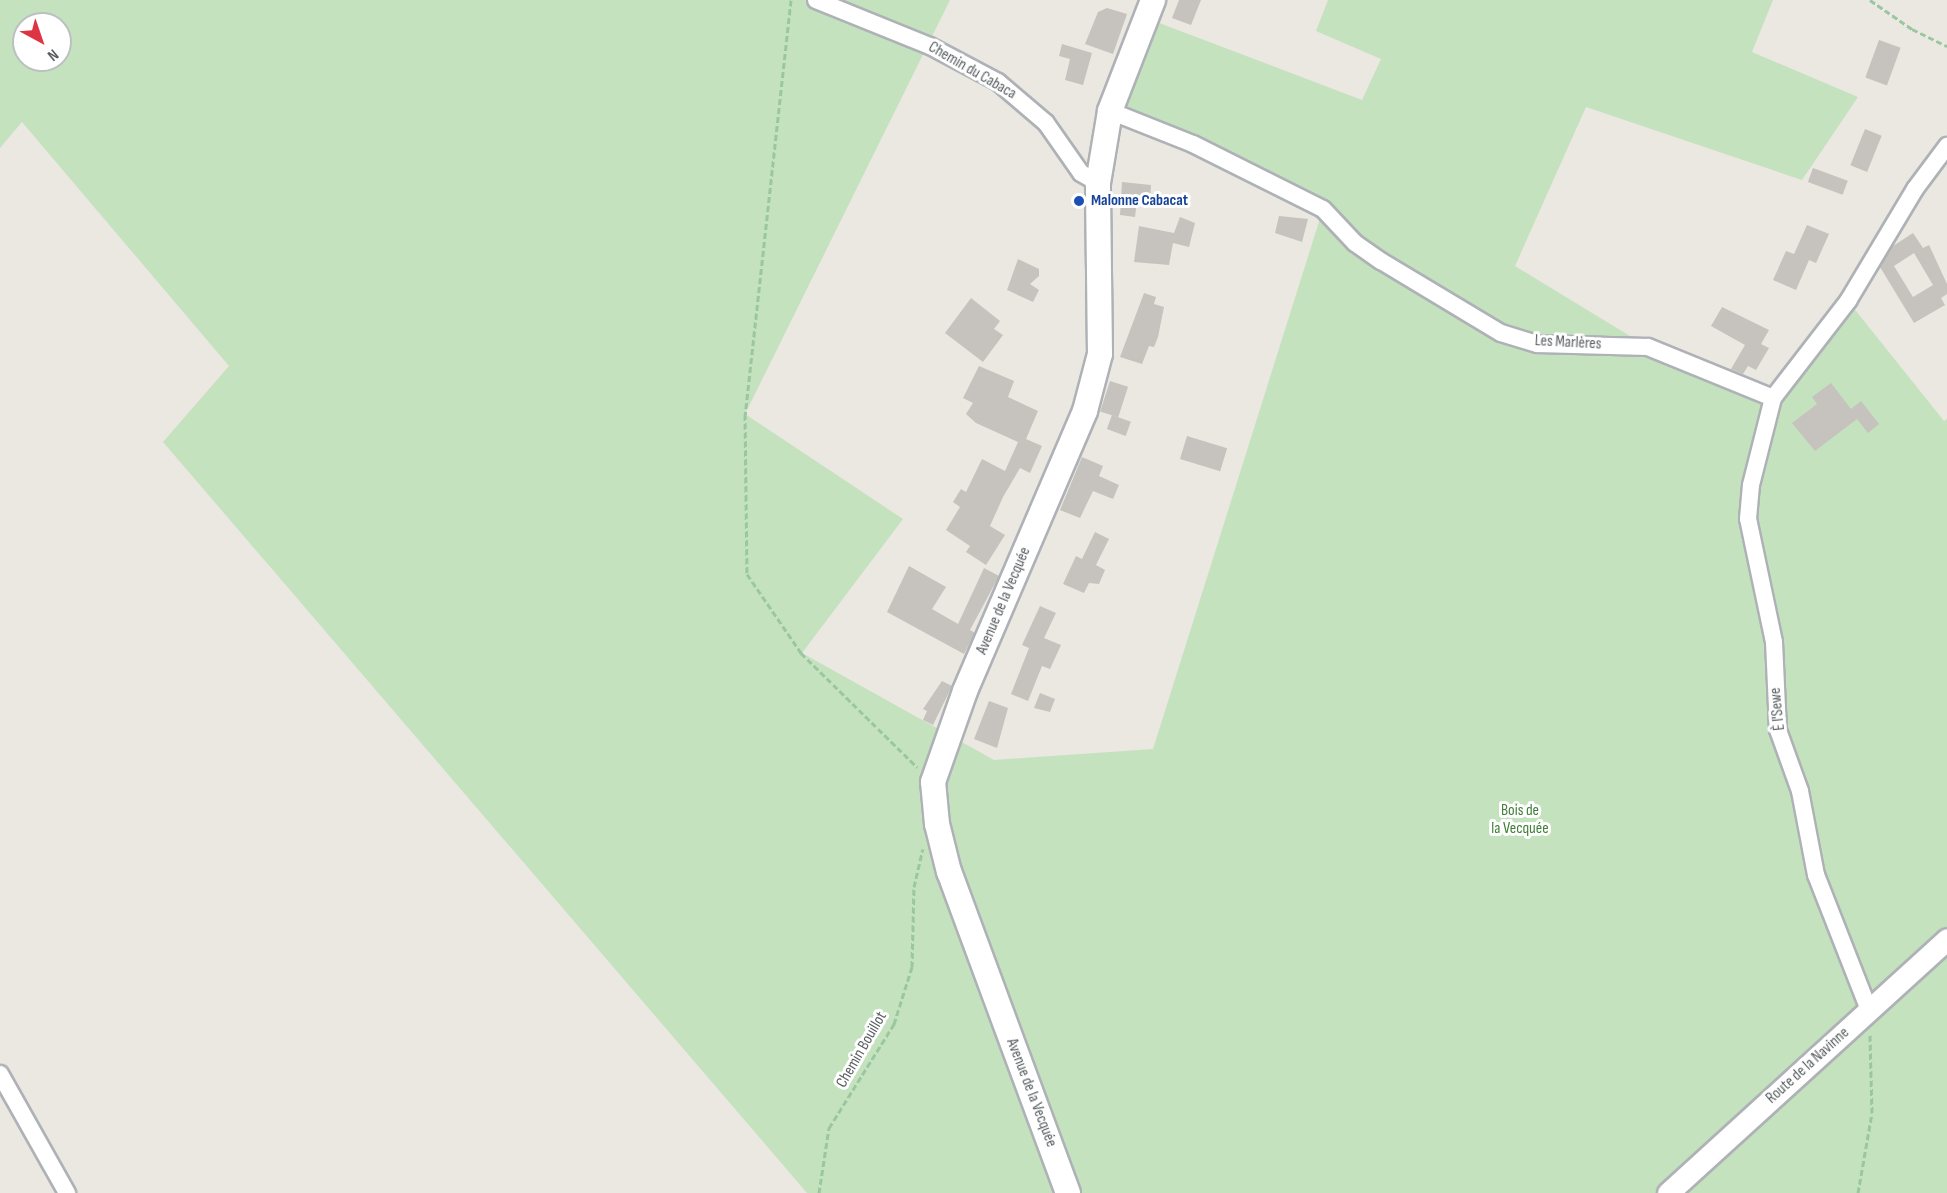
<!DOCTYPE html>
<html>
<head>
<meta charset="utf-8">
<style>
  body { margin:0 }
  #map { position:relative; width:1947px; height:1193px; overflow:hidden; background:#ebe7e1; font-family:"Sofia Sans Condensed",sans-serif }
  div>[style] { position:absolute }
  .green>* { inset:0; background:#c4e2be }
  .building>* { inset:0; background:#c6c2be; transform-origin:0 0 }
  .path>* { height:3px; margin-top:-1.5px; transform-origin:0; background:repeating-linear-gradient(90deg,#9bc7a0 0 6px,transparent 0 9px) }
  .roads { filter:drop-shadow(2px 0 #aeb2b6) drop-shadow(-2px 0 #aeb2b6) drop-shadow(0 2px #aeb2b6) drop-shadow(0 -2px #aeb2b6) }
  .minor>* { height:16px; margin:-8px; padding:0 8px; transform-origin:8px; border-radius:8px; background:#fff }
  .tertiary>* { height:21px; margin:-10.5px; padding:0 10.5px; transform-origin:10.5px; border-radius:10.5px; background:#fff }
  .secondary>* { height:24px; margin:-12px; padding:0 12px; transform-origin:12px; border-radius:12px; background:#fff }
  .dots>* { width:16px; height:16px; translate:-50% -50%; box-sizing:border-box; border:3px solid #fff; border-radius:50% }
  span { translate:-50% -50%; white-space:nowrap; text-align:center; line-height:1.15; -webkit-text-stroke:6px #fff; paint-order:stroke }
  .street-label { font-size:16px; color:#595e61 }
  .transit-label { font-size:16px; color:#164399; font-weight:700 }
  .left { translate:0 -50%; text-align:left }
  .park-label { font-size:16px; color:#418039 }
  .north { position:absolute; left:12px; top:12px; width:60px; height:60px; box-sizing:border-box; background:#fff; border:2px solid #bdbfc0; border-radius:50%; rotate:140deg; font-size:16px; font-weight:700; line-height:24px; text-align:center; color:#595e61 }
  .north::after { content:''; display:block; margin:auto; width:21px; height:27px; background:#dd3543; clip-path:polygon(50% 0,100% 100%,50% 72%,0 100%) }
</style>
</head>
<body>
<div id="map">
  <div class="green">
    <div style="clip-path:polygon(evenodd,0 0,950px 0,745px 414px,903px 519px,802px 653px,994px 760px,1153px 749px,1323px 209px,1110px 111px,1146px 18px,1362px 100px,1381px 59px,1316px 31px,1328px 0,1773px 0,1752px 52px,1858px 97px,1802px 180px,1586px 107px,1515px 266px,1648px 347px,1772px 398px,1848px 301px,1944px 421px,1947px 419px,1947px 1193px,807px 1193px,163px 442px,229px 366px,22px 122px,0 148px,0 0,24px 24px,60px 24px,60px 60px,24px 60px,24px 24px)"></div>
  </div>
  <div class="building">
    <div style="clip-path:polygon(1179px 0,1201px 0,1191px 25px,1172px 18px)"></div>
    <div style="clip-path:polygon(1107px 8px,1127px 14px,1113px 54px,1085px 44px,1098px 12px)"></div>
    <div style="left:1879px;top:40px;width:23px;height:40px;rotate:20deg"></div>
    <div style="clip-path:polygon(1062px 44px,1092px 53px,1083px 85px,1065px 80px,1070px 59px,1059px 56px)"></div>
    <div style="left:1865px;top:129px;width:18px;height:39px;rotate:22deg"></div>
    <div style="left:1813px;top:168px;width:37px;height:15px;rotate:20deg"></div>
    <div style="clip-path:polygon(1122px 182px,1151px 185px,1150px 202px,1137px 201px,1135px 217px,1120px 215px)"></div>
    <div style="clip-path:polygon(1279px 216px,1308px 219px,1302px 242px,1275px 233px)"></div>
    <div style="clip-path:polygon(1180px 217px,1195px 223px,1189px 247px,1173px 243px,1169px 265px,1134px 262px,1139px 226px,1174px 233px)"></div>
    <div style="clip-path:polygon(1807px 225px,1829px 234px,1816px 263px,1809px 260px,1796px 290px,1773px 280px,1786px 251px,1794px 254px)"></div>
    <div style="clip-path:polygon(evenodd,1913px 233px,1923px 248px,1929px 245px,1947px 284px,1947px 294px,1941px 298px,1945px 305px,1914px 323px,1880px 267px,1893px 246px,1913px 233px,1914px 253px,1933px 285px,1913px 297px,1894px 266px,1914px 253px)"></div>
    <div style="clip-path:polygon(1018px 259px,1039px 269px,1039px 276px,1030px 284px,1039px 290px,1033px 302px,1007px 290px)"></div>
    <div style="clip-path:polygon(1144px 293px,1156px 297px,1154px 304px,1164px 307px,1158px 337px,1154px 347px,1149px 346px,1142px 364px,1120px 357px)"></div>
    <div style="clip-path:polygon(971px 298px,1000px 321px,994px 329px,1003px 335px,983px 362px,945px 333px)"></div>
    <div style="clip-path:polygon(1722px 307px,1769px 330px,1761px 344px,1769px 348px,1756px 370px,1748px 366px,1743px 374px,1731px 369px,1745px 345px,1711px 326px)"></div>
    <div style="clip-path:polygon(979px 366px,1014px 381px,1008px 397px,1038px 411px,1026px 439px,1042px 446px,1030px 473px,1020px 468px,1003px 497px,990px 526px,1005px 535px,986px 565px,966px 552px,970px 546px,946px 530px,960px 507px,953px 502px,961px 489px,966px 492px,982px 459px,1005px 471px,1018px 442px,976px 423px,966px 414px,973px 403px,963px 398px)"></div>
    <div style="left:1110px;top:381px;width:19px;height:32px;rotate:18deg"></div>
    <div style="clip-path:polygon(1831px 383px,1851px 409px,1861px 401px,1879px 424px,1868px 433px,1857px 419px,1815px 451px,1792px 423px,1817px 404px,1812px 397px)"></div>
    <div style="left:1112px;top:415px;width:20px;height:15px;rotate:20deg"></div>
    <div style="left:1187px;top:436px;width:42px;height:24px;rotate:17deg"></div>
    <div style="clip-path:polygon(1082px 457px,1103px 466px,1099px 476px,1119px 485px,1113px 499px,1093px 491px,1080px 518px,1060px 510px)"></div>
    <div style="clip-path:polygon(1095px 532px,1109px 539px,1096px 565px,1105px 570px,1099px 584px,1089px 583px,1084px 593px,1063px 584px,1076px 556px,1082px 559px)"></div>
    <div style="clip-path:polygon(909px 566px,946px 587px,932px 609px,958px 624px,984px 568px,999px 576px,970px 630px,975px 633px,964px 654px,887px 612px)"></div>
    <div style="clip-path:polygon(1040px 606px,1056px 613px,1044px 638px,1061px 645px,1050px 669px,1042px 666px,1028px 701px,1011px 694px,1029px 648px,1022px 645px)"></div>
    <div style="clip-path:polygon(942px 681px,952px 686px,933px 725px,923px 720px,927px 711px,923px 709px)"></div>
    <div style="clip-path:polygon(1040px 693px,1055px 699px,1050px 712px,1034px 708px)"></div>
    <div style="clip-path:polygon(989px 701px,1008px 708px,997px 748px,974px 739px)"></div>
  </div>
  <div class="path">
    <div style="left:791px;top:0;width:417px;rotate:96.3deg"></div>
    <div style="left:745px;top:414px;width:160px;rotate:89.3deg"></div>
    <div style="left:747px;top:574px;width:96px;rotate:55.6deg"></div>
    <div style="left:801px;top:653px;width:163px;rotate:44.5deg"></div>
    <div style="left:1870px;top:0;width:51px;rotate:34.6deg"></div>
    <div style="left:1912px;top:29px;width:39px;rotate:26deg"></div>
    <div style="left:819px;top:1193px;width:66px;rotate:-81.3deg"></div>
    <div style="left:829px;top:1128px;width:123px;rotate:-58deg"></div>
    <div style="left:894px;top:1024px;width:60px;rotate:-72.5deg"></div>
    <div style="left:912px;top:967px;width:80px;rotate:-88.6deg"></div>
    <div style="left:914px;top:887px;width:39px;rotate:-77deg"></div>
    <div style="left:1858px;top:1193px;width:81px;rotate:-80.1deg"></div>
    <div style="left:1872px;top:1113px;width:79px;rotate:-91.5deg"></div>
  </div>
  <div class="roads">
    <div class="minor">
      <div style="left:816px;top:0;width:123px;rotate:22deg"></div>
      <div style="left:930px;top:46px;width:77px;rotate:27.9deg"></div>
      <div style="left:998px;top:82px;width:63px;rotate:40.5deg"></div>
      <div style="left:1046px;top:123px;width:61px;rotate:55deg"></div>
      <div style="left:1081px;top:173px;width:20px;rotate:30deg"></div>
      <div style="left:1110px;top:111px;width:89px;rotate:21.7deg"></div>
      <div style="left:1193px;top:144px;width:145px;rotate:26.6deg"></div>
      <div style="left:1323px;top:209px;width:47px;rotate:46.7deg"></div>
      <div style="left:1355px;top:243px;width:32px;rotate:35deg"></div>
      <div style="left:1381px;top:261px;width:140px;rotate:31deg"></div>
      <div style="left:1501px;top:333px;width:38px;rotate:17deg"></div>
      <div style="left:1537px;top:344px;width:111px;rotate:1.5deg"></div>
      <div style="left:1648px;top:347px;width:135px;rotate:22.2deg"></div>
      <div style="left:1869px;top:1010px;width:145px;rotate:-111.4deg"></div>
      <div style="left:1816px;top:875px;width:86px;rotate:-100.8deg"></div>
      <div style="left:1800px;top:791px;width:65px;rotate:-109.8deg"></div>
      <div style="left:1778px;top:730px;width:88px;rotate:-92.6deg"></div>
      <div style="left:1774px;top:642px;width:126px;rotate:-101.9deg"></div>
      <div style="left:1748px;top:519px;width:34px;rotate:-85deg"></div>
      <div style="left:1751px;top:485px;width:90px;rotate:-75.8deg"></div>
      <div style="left:1773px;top:398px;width:123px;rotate:-52.3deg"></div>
      <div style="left:1848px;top:301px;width:131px;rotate:-59.1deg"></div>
      <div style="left:1915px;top:189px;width:54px;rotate:-53.3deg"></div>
      <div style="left:0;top:1074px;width:137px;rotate:60.6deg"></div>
    </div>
    <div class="tertiary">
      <div style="left:1668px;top:1193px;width:377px;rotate:-42.3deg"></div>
    </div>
    <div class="secondary">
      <div style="left:1068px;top:1193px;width:342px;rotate:-110.3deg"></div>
      <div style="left:949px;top:872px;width:49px;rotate:-104deg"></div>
      <div style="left:937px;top:824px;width:42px;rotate:-95.4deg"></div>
      <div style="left:933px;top:782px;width:96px;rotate:-70.6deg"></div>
      <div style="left:965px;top:691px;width:305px;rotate:-66.8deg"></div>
      <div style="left:1085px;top:411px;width:59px;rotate:-75.3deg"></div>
      <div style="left:1100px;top:354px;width:171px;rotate:-90.7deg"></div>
      <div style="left:1098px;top:183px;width:73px;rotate:-80.5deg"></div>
      <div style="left:1110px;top:111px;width:119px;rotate:-68.8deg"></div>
    </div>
  </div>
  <div class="dots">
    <div style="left:1079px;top:201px;background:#1a4fb4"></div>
  </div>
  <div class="street-label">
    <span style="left:972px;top:71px;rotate:30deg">Chemin du Cabaca</span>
    <span style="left:1568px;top:343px;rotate:3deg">Les Marlères</span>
    <span style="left:1004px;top:601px;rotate:-67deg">Avenue de la Vecquée</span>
    <span style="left:1778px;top:709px;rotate:-96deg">È l'Sewe</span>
    <span style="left:862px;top:1050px;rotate:-60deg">Chemin Bouillot</span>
    <span style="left:1808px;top:1066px;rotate:-42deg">Route de la Navinne</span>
    <span style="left:1031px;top:1093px;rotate:69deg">Avenue de la Vecquée</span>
  </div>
  <div class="transit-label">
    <span class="left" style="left:1091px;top:201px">Malonne Cabacat</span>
  </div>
  <div class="park-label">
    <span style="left:1520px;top:820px">Bois de<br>la Vecquée</span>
  </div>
  <div class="north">N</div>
</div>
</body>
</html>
